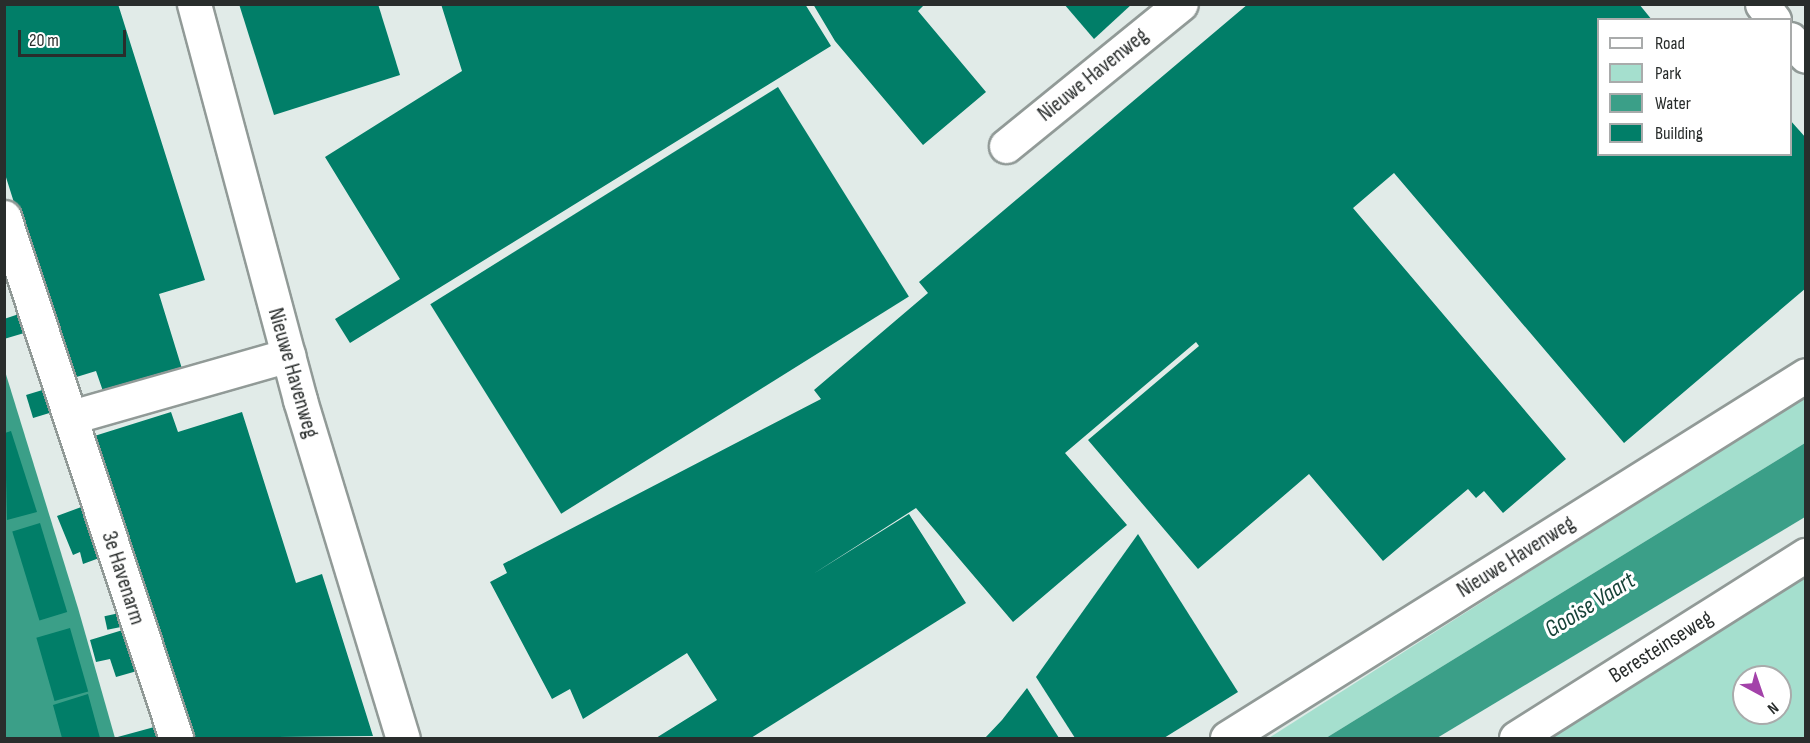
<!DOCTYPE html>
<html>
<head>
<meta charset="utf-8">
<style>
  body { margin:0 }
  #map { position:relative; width:1810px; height:743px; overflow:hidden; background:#e1ebe8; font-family:"Sofia Sans Condensed",sans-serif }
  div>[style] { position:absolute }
  .green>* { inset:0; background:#a5dfce }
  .water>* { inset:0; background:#3b9f88 }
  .building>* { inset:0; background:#017e68; transform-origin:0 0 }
  .roads { filter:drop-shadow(2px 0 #919a97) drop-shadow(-2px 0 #919a97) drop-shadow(0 2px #919a97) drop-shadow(0 -2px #919a97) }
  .street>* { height:33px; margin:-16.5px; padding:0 16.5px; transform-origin:16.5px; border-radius:16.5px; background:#fff }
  span { translate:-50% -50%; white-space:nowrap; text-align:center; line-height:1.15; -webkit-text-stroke:6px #fff; paint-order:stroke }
  .street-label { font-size:22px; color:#292d2c }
  .water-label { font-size:24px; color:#174338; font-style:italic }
  .frame { position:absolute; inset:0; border:6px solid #292d2c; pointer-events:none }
  .legend { position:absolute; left:1597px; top:18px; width:195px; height:138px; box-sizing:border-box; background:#fff; border:2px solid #a9abab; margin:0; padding:8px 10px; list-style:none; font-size:18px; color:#292d2c }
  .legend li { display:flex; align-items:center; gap:12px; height:30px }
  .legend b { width:30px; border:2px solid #a9abab }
  .north { position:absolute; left:1732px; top:665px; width:60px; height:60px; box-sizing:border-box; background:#fff; border:2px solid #a9abab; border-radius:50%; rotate:140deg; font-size:16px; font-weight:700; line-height:24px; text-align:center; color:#292d2c }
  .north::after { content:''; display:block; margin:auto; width:21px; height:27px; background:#a342a9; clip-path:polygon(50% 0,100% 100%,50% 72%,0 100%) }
  .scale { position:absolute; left:18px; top:30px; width:108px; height:27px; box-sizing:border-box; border:3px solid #292d2c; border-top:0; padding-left:8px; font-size:18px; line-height:21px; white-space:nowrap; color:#292d2c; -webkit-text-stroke:4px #fff; paint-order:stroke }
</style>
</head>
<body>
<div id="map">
  <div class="green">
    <div style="clip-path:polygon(1805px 396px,1805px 443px,1326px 738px,1269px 738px)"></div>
    <div style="clip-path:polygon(evenodd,1805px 569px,1805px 738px,1538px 738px,1805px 569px,1744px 677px,1780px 677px,1780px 713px,1744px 713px,1744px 677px)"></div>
  </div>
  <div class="water">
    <div style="clip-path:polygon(4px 368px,78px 608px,115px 738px,5px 738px)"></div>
    <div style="clip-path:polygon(1805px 443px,1805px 517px,1437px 738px,1326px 738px)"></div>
  </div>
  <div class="building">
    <div style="clip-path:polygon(4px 4px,118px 4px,205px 280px,159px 294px,183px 372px,105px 397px,96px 371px,70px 379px,4px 171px)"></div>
    <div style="clip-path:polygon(239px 4px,378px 4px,400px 75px,274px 115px)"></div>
    <div style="clip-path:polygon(441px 4px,805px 4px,831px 46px,350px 343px,335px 319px,400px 279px,325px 157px,462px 71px)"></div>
    <div style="clip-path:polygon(813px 4px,925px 4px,918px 11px,986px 92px,923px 145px,835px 41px)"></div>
    <div style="clip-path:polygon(1064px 4px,1132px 4px,1094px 39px)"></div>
    <div style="clip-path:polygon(1248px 4px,1639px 4px,1652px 20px,1598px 20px,1598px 154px,1790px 154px,1790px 120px,1806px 138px,1806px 288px,1624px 443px,1394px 173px,1353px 208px,1566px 459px,1503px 513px,1484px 491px,1476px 498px,1468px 489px,1383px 561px,1309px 474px,1198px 569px,1088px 440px,1199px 346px,1196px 342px,1065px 453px,1127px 525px,1013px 622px,916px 508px,813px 574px,909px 514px,966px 603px,751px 738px,656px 738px,717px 700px,687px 653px,583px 719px,570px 689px,552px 699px,490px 582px,507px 573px,503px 564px,821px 399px,814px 390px,928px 293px,919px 282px)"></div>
    <div style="left:778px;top:87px;width:247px;height:410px;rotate:58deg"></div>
    <div style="clip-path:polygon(25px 312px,31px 331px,4px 339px,4px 319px)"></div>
    <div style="left:49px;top:388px;width:24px;height:24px;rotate:73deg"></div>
    <div style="clip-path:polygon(171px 412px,178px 432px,242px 412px,296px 583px,322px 574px,373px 736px,184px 738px,88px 438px)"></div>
    <div style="clip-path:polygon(11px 431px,37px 512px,7px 520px,5px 433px)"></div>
    <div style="clip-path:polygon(84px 506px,102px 557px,83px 564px,80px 552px,73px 555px,57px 516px)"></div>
    <div style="left:40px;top:523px;width:93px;height:29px;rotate:73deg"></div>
    <div style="clip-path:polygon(1138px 534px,1238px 692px,1164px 738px,1075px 738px,1036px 677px)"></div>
    <div style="left:124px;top:612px;width:14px;height:20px;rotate:78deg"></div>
    <div style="left:70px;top:628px;width:66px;height:35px;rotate:74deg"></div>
    <div style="clip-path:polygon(126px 629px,137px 671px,116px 677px,110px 659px,96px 662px,90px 640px)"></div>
    <div style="clip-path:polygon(1027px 688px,1059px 738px,985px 738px,1002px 720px)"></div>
    <div style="clip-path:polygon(88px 694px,100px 738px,62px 738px,53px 705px)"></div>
    <div style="clip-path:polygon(158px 726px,163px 738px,114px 738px)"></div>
  </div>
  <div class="roads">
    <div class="street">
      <div style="left:194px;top:4px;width:410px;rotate:75deg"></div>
      <div style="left:300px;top:400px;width:353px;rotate:73.1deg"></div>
      <div style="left:1762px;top:4px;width:20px;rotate:53deg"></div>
      <div style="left:1790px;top:39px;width:23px;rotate:47deg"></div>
      <div style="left:1006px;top:146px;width:225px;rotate:-39.1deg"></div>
      <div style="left:4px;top:217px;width:549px;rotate:71.73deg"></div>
      <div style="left:71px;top:417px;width:226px;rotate:-15.9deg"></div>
      <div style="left:1227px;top:738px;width:683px;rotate:-32.09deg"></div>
      <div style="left:1516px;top:738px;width:343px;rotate:-32.3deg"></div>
    </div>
  </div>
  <div class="street-label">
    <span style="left:1093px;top:75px;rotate:-39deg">Nieuwe Havenweg</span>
    <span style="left:293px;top:373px;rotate:74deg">Nieuwe Havenweg</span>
    <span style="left:1516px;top:557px;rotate:-32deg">Nieuwe Havenweg</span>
    <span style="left:123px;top:578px;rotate:72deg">3e Havenarm</span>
    <span style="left:1661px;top:647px;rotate:-32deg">Beresteinseweg</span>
  </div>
  <div class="water-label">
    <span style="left:1590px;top:605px;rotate:-32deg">Gooise Vaart</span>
  </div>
  <div class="frame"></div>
  <ul class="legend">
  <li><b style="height:8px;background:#fff"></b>Road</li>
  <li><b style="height:16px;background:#a5dfce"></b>Park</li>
  <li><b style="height:16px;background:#3b9f88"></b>Water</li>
  <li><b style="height:16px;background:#017e68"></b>Building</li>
  </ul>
  <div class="north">N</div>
  <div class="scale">20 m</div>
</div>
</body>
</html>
